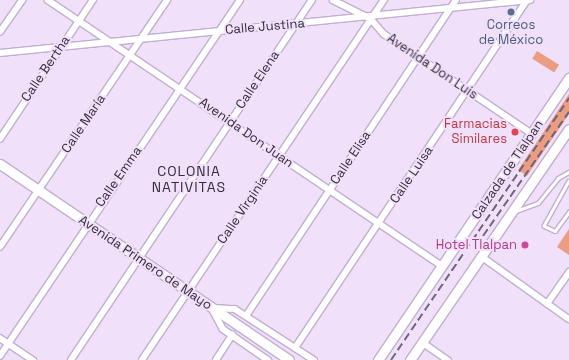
<!DOCTYPE html>
<html>
<head>
<meta charset="utf-8">
<style>
  body { margin:0 }
  #map { position:relative; width:569px; height:360px; overflow:hidden; background:#f0e0fa; font-family:"Space Grotesk",sans-serif }
  div>[style] { position:absolute }
  .building>* { inset:0; background:#ea9d83; transform-origin:0 0 }
  .roads { filter:drop-shadow(1px 0 #c2afcf) drop-shadow(-1px 0 #c2afcf) drop-shadow(0 1px #c2afcf) drop-shadow(0 -1px #c2afcf) }
  .service>* { height:2.5px; margin:-1.25px; padding:0 1.25px; transform-origin:1.25px; border-radius:1.25px; background:#fff }
  .minor>* { height:5.5px; margin:-2.75px; padding:0 2.75px; transform-origin:2.75px; border-radius:2.75px; background:#fff }
  .primary>* { height:9px; margin:-4.5px; padding:0 4.5px; transform-origin:4.5px; border-radius:4.5px; background:#fff }
  .trunk>* { height:9px; margin:-4.5px; padding:0 4.5px; transform-origin:4.5px; border-radius:4.5px; background:#fff }
  .rail>* { height:2px; margin-top:-1px; transform-origin:0; background:repeating-linear-gradient(90deg,#6f6576 0 8px,transparent 0 12px) }
  .dots>* { width:11px; height:11px; translate:-50% -50%; box-sizing:border-box; border:2px solid #f0e0fa; border-radius:50% }
  span { translate:-50% -50%; white-space:nowrap; text-align:center; line-height:1.15; -webkit-text-stroke:4px #f0e0fa; paint-order:stroke }
  .service-label { font-size:13px; color:#4e5e75 }
  .street-label { font-size:13px; color:#342c39 }
  .health-label { font-size:13px; color:#be3a42 }
  .right { translate:-100% -50%; text-align:right }
  .hotel-label { font-size:13px; color:#b23c85 }
  .neighbourhood-label { font-size:14px; color:#342c39; letter-spacing:1px }
</style>
</head>
<body>
<div id="map">
  <div class="building">
    <div style="left:537px;top:51px;width:26px;height:9px;rotate:32deg"></div>
    <div style="clip-path:polygon(569px 94px,569px 114px,527px 176px,518px 170px)"></div>
    <div style="clip-path:polygon(569px 229px,569px 255px,557px 247px)"></div>
  </div>
  <div class="roads">
    <div class="service">
      <div style="left:569px;top:181px;width:51px;rotate:119.1deg"></div>
      <div style="left:544px;top:226px;width:12px;rotate:24deg"></div>
      <div style="left:555px;top:231px;width:24px;rotate:-54deg"></div>
      <div style="left:516px;top:211px;width:23px;rotate:-20deg"></div>
      <div style="left:538px;top:203px;width:32px;rotate:-51deg"></div>
      <div style="left:558px;top:178px;width:13px;rotate:-29deg"></div>
    </div>
    <div class="minor">
      <div style="left:48px;top:0;width:476px;rotate:34deg"></div>
      <div style="left:333px;top:0;width:42px;rotate:26.6deg"></div>
      <div style="left:371px;top:19px;width:20px;rotate:49deg"></div>
      <div style="left:384px;top:34px;width:179px;rotate:34deg"></div>
      <div style="left:0;top:32px;width:39px;rotate:-55deg"></div>
      <div style="left:0;top:53px;width:533px;rotate:-5.71deg"></div>
      <div style="left:0;top:139px;width:167px;rotate:-56.2deg"></div>
      <div style="left:0;top:247px;width:298px;rotate:-55.9deg"></div>
      <div style="left:481px;top:256px;width:108px;rotate:35.6deg"></div>
      <div style="left:547px;top:304px;width:39px;rotate:-55deg"></div>
      <div style="left:214px;top:308px;width:21px;rotate:3deg"></div>
      <div style="left:235px;top:309px;width:94px;rotate:32.8deg"></div>
      <div style="left:213px;top:310px;width:21px;rotate:62deg"></div>
      <div style="left:223px;top:329px;width:55px;rotate:34.6deg"></div>
      <div style="left:246px;top:316px;width:379px;rotate:-56.4deg"></div>
      <div style="left:0;top:338px;width:40px;rotate:34deg"></div>
      <div style="left:422px;top:342px;width:32px;rotate:35deg"></div>
      <div style="left:295px;top:348px;width:418px;rotate:-56.3deg"></div>
      <div style="left:0;top:356px;width:429px;rotate:-56deg"></div>
      <div style="left:71px;top:360px;width:433px;rotate:-56.2deg"></div>
      <div style="left:142px;top:360px;width:434px;rotate:-56.1deg"></div>
      <div style="left:216px;top:360px;width:30px;rotate:-57deg"></div>
    </div>
    <div class="primary">
      <div style="left:0;top:164px;width:349px;rotate:34.1deg"></div>
    </div>
    <div class="trunk">
      <div style="left:378px;top:360px;width:341px;rotate:-55.9deg"></div>
      <div style="left:410px;top:360px;width:280px;rotate:-55.5deg"></div>
    </div>
  </div>
  <div class="rail">
    <div style="left:483px;top:236px;width:151px;rotate:-55.3deg"></div>
    <div style="left:391px;top:360px;width:317px;rotate:-55.8deg"></div>
  </div>
  <div class="dots">
    <div style="left:511px;top:12px;background:#5c6f8a"></div>
    <div style="left:515px;top:132px;background:#e0444e"></div>
    <div style="left:525px;top:245px;background:#d1479c"></div>
  </div>
  <div class="service-label">
    <span style="left:511px;top:33px">Correos<br>de México</span>
  </div>
  <div class="street-label">
    <span style="left:265px;top:27px;rotate:-5deg">Calle Justina</span>
    <span style="left:432px;top:67px;rotate:34deg">Avenida Don Luis</span>
    <span style="left:46px;top:69px;rotate:-56deg">Calle Bertha</span>
    <span style="left:258px;top:80px;rotate:-56deg">Calle Elena</span>
    <span style="left:84px;top:124px;rotate:-56deg">Calle María</span>
    <span style="left:246px;top:133px;rotate:35deg">Avenida Don Juan</span>
    <span style="left:351px;top:158px;rotate:-56deg">Calle Elisa</span>
    <span style="left:508px;top:170px;rotate:-56deg">Calzada de Tlalpan</span>
    <span style="left:412px;top:175px;rotate:-56deg">Calle Luisa</span>
    <span style="left:119px;top:177px;rotate:-55deg">Calle Emma</span>
    <span style="left:243px;top:210px;rotate:-56deg">Calle Virginia</span>
    <span style="left:145px;top:263px;rotate:34deg">Avenida Primero de Mayo</span>
  </div>
  <div class="health-label">
    <span class="right" style="left:507px;top:132px">Farmacias<br>Similares</span>
  </div>
  <div class="hotel-label">
    <span class="right" style="left:517px;top:245px">Hotel Tlalpan</span>
  </div>
  <div class="neighbourhood-label">
    <span style="left:189px;top:179px">COLONIA<br>NATIVITAS</span>
  </div>
</div>
</body>
</html>
